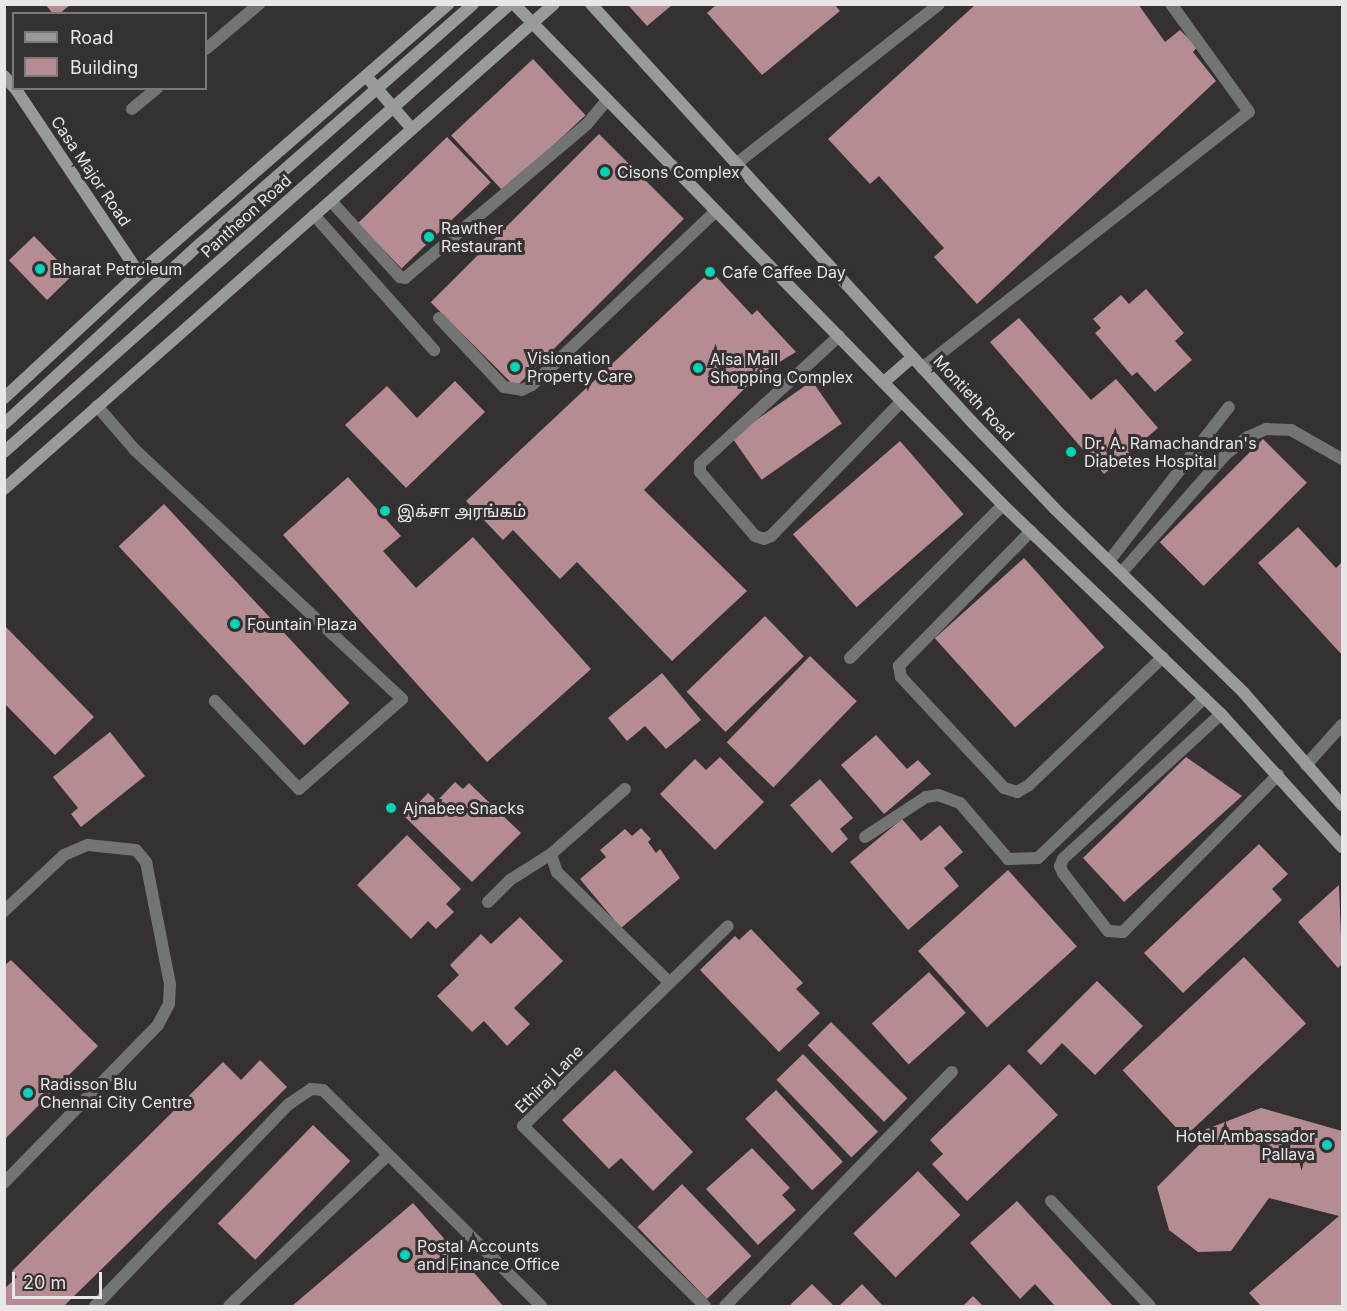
<!DOCTYPE html>
<html>
<head>
<meta charset="utf-8">
<style>
  body { margin:0 }
  #map { position:relative; width:1347px; height:1311px; overflow:hidden; background:#353031; font-family:Inter,"Noto Sans Tamil",sans-serif }
  div>[style] { position:absolute }
  .building>* { inset:0; background:#b48c92; transform-origin:0 0 }
  .service>* { height:12px; margin:-6px; padding:0 6px; transform-origin:6px; border-radius:6px; background:#737575 }
  .minor>* { height:12px; margin:-6px; padding:0 6px; transform-origin:6px; border-radius:6px; background:#737575 }
  .secondary>* { height:12px; margin:-6px; padding:0 6px; transform-origin:6px; border-radius:6px; background:#989b9a }
  .secondary-bridge>* { height:12px; margin:-6px; padding:0 6px; transform-origin:6px; border-radius:6px; background:#989b9a }
  .dots>* { width:16px; height:16px; translate:-50% -50%; box-sizing:border-box; border:3px solid #353031; border-radius:50% }
  span { translate:-50% -50%; white-space:nowrap; text-align:center; line-height:1.15; -webkit-text-stroke:6px #353031; paint-order:stroke }
  .street-label { font-size:16px; color:#e9e6e7 }
  .poi-label { font-size:16px; color:#e9e6e7 }
  .left { translate:0 -50%; text-align:left }
  .right { translate:-100% -50%; text-align:right }
  .frame { position:absolute; inset:0; border:6px solid #e9e6e7; pointer-events:none }
  .legend { position:absolute; left:12px; top:12px; width:195px; height:78px; box-sizing:border-box; background:#353031; border:2px solid #7d797a; margin:0; padding:8px 10px; list-style:none; font-size:18px; color:#e9e6e7 }
  .legend li { display:flex; align-items:center; gap:12px; height:30px }
  .legend b { width:30px; border:2px solid #7d797a }
  .scale { position:absolute; left:12px; top:1272px; width:90px; height:27px; box-sizing:border-box; border:3px solid #e9e6e7; border-top:0; padding-left:8px; font-size:18px; line-height:21px; white-space:nowrap; color:#e9e6e7; -webkit-text-stroke:4px #353031; paint-order:stroke }
</style>
</head>
<body>
<div id="map">
  <div class="building">
    <div style="clip-path:polygon(717px 4px,834px 4px,840px 11px,762px 75px,707px 13px)"></div>
    <div style="clip-path:polygon(976px 4px,1138px 4px,1165px 42px,1180px 30px,1197px 47px,1193px 52px,1216px 81px,977px 304px,934px 257px,944px 248px,879px 176px,870px 184px,828px 139px)"></div>
    <div style="clip-path:polygon(46px 5px,70px 5px,59px 14px,53px 14px)"></div>
    <div style="clip-path:polygon(628px 5px,672px 5px,647px 26px)"></div>
    <div style="left:533px;top:59px;width:77px;height:112px;rotate:47deg"></div>
    <div style="left:599px;top:134px;width:120px;height:238px;rotate:45deg"></div>
    <div style="left:447px;top:137px;width:63px;height:124px;rotate:46deg"></div>
    <div style="left:34px;top:236px;width:55px;height:35px;rotate:46deg"></div>
    <div style="clip-path:polygon(711px 271px,752px 315px,757px 310px,796px 352px,758px 375px,644px 490px,747px 591px,672px 661px,577px 562px,560px 579px,513px 530px,503px 540px,466px 501px)"></div>
    <div style="clip-path:polygon(1146px 289px,1184px 333px,1175px 341px,1192px 360px,1155px 392px,1137px 372px,1132px 376px,1095px 333px,1101px 328px,1093px 319px,1121px 295px,1129px 304px)"></div>
    <div style="clip-path:polygon(1019px 318px,1091px 400px,1116px 379px,1158px 428px,1104px 474px,990px 342px)"></div>
    <div style="clip-path:polygon(455px 381px,485px 412px,406px 488px,345px 425px,387px 386px,417px 418px)"></div>
    <div style="left:812px;top:381px;width:52px;height:98px;rotate:55deg"></div>
    <div style="left:1263px;top:439px;width:62px;height:146px;rotate:45deg"></div>
    <div style="left:900px;top:441px;width:97px;height:142px;rotate:49deg"></div>
    <div style="clip-path:polygon(348px 477px,401px 536px,383px 551px,416px 588px,473px 537px,591px 669px,487px 762px,283px 535px)"></div>
    <div style="left:164px;top:504px;width:272px;height:62px;rotate:47deg"></div>
    <div style="clip-path:polygon(1298px 527px,1336px 568px,1342px 562px,1342px 655px,1258px 563px)"></div>
    <div style="left:1024px;top:558px;width:120px;height:120px;rotate:48deg"></div>
    <div style="left:765px;top:616px;width:56px;height:109px;rotate:46deg"></div>
    <div style="clip-path:polygon(4px 625px,94px 717px,55px 755px,4px 703px)"></div>
    <div style="left:810px;top:656px;width:65px;height:120px;rotate:44deg"></div>
    <div style="clip-path:polygon(662px 673px,701px 720px,666px 749px,645px 726px,627px 741px,608px 718px)"></div>
    <div style="clip-path:polygon(110px 732px,145px 776px,81px 827px,71px 814px,78px 808px,53px 777px)"></div>
    <div style="clip-path:polygon(876px 735px,907px 769px,918px 760px,931px 774px,884px 814px,841px 765px)"></div>
    <div style="clip-path:polygon(720px 757px,764px 802px,715px 850px,660px 794px,695px 759px,706px 770px)"></div>
    <div style="clip-path:polygon(1186px 757px,1242px 796px,1124px 902px,1083px 858px)"></div>
    <div style="clip-path:polygon(820px 779px,853px 818px,840px 829px,848px 839px,832px 853px,790px 805px)"></div>
    <div style="clip-path:polygon(455px 782px,463px 789px,469px 783px,521px 833px,472px 882px,405px 817px,428px 793px,437px 801px)"></div>
    <div style="clip-path:polygon(902px 819px,921px 841px,940px 825px,963px 852px,944px 868px,959px 886px,908px 930px,850px 862px)"></div>
    <div style="clip-path:polygon(641px 828px,651px 839px,648px 842px,656px 853px,660px 849px,680px 878px,621px 928px,580px 879px,606px 857px,600px 850px,625px 829px,632px 836px)"></div>
    <div style="clip-path:polygon(407px 835px,461px 889px,446px 904px,454px 912px,436px 929px,428px 921px,411px 939px,357px 885px)"></div>
    <div style="clip-path:polygon(1259px 844px,1288px 874px,1272px 889px,1282px 900px,1183px 993px,1144px 953px)"></div>
    <div style="left:1008px;top:870px;width:103px;height:121px;rotate:48deg"></div>
    <div style="clip-path:polygon(1339px 885px,1342px 964px,1338px 968px,1298px 922px)"></div>
    <div style="clip-path:polygon(520px 917px,563px 961px,514px 1008px,530px 1024px,507px 1046px,484px 1021px,472px 1032px,437px 996px,459px 975px,450px 965px,481px 934px,491px 944px)"></div>
    <div style="clip-path:polygon(751px 929px,803px 983px,796px 989px,820px 1013px,779px 1052px,700px 970px,735px 936px,739px 940px)"></div>
    <div style="left:1244px;top:957px;width:91px;height:166px;rotate:47deg"></div>
    <div style="clip-path:polygon(11px 960px,98px 1046px,4px 1140px,4px 966px)"></div>
    <div style="left:929px;top:972px;width:55px;height:77px;rotate:48deg"></div>
    <div style="clip-path:polygon(1097px 981px,1143px 1026px,1095px 1075px,1062px 1043px,1041px 1065px,1027px 1051px)"></div>
    <div style="left:831px;top:1022px;width:108px;height:33px;rotate:45deg"></div>
    <div style="left:803px;top:1054px;width:108px;height:37px;rotate:46deg"></div>
    <div style="clip-path:polygon(260px 1060px,287px 1087px,64px 1306px,4px 1306px,4px 1289px,17px 1277px,12px 1271px,223px 1062px,241px 1080px)"></div>
    <div style="clip-path:polygon(1009px 1064px,1058px 1115px,967px 1201px,932px 1164px,943px 1154px,930px 1140px)"></div>
    <div style="clip-path:polygon(615px 1070px,693px 1152px,653px 1191px,621px 1158px,609px 1169px,562px 1120px)"></div>
    <div style="left:776px;top:1090px;width:98px;height:42px;rotate:47deg"></div>
    <div style="clip-path:polygon(1261px 1108px,1342px 1131px,1342px 1306px,1261px 1306px,1249px 1293px,1339px 1216px,1269px 1198px,1231px 1251px,1198px 1252px,1169px 1230px,1157px 1187px,1202px 1142px,1194px 1134px)"></div>
    <div style="left:313px;top:1125px;width:52px;height:137px;rotate:44deg"></div>
    <div style="clip-path:polygon(752px 1148px,790px 1188px,782px 1195px,796px 1210px,758px 1245px,706px 1189px)"></div>
    <div style="left:918px;top:1171px;width:61px;height:90px;rotate:46deg"></div>
    <div style="left:682px;top:1184px;width:100px;height:62px;rotate:46deg"></div>
    <div style="clip-path:polygon(1017px 1201px,1113px 1306px,1055px 1306px,1035px 1284px,1020px 1299px,970px 1243px)"></div>
    <div style="clip-path:polygon(413px 1203px,503px 1306px,292px 1306px)"></div>
    <div style="clip-path:polygon(812px 1284px,834px 1306px,789px 1306px)"></div>
    <div style="clip-path:polygon(862px 1284px,883px 1306px,839px 1306px)"></div>
    <div style="clip-path:polygon(973px 1296px,983px 1306px,963px 1306px)"></div>
  </div>
  <div class="service">
    <div style="left:206px;top:49px;width:70px;rotate:-40.3deg"></div>
    <div style="left:132px;top:109px;width:33px;rotate:-40deg"></div>
    <div style="left:331px;top:201px;width:103px;rotate:47.8deg"></div>
    <div style="left:400px;top:277px;width:5px;rotate:11deg"></div>
    <div style="left:405px;top:278px;width:238px;rotate:-40.2deg"></div>
    <div style="left:587px;top:124px;width:31px;rotate:-50deg"></div>
    <div style="left:314px;top:215px;width:181px;rotate:48.4deg"></div>
    <div style="left:439px;top:318px;width:95px;rotate:46.7deg"></div>
    <div style="left:504px;top:387px;width:18px;rotate:9deg"></div>
    <div style="left:522px;top:390px;width:11px;rotate:-27deg"></div>
    <div style="left:532px;top:385px;width:253px;rotate:-43.4deg"></div>
    <div style="left:97px;top:406px;width:58px;rotate:49.2deg"></div>
    <div style="left:135px;top:450px;width:365px;rotate:43deg"></div>
    <div style="left:402px;top:699px;width:137px;rotate:138.9deg"></div>
    <div style="left:299px;top:789px;width:122px;rotate:-133.7deg"></div>
    <div style="left:1031px;top:531px;width:189px;rotate:134.4deg"></div>
    <div style="left:899px;top:666px;width:11px;rotate:80deg"></div>
    <div style="left:901px;top:677px;width:151px;rotate:47.1deg"></div>
    <div style="left:1004px;top:788px;width:14px;rotate:17deg"></div>
    <div style="left:1017px;top:792px;width:14px;rotate:-30deg"></div>
    <div style="left:1029px;top:785px;width:185px;rotate:-43.7deg"></div>
    <div style="left:1122px;top:572px;width:157px;rotate:-48.6deg"></div>
    <div style="left:1226px;top:454px;width:28px;rotate:-38deg"></div>
    <div style="left:1248px;top:437px;width:20px;rotate:-24deg"></div>
    <div style="left:1266px;top:429px;width:25px;rotate:2deg"></div>
    <div style="left:1291px;top:430px;width:59px;rotate:29.6deg"></div>
    <div style="left:850px;top:658px;width:216px;rotate:-45deg"></div>
    <div style="left:1221px;top:714px;width:214px;rotate:137.5deg"></div>
    <div style="left:1063px;top:859px;width:8px;rotate:113deg"></div>
    <div style="left:1060px;top:866px;width:8px;rotate:67deg"></div>
    <div style="left:1063px;top:873px;width:73px;rotate:52.2deg"></div>
    <div style="left:1108px;top:931px;width:15px;rotate:4deg"></div>
    <div style="left:1123px;top:932px;width:221px;rotate:-45.4deg"></div>
    <div style="left:625px;top:789px;width:98px;rotate:138.7deg"></div>
    <div style="left:551px;top:854px;width:19px;rotate:72deg"></div>
    <div style="left:557px;top:872px;width:158px;rotate:44.5deg"></div>
    <div style="left:865px;top:837px;width:73px;rotate:-33.3deg"></div>
    <div style="left:926px;top:797px;width:12px;rotate:-9deg"></div>
    <div style="left:938px;top:795px;width:23px;rotate:20deg"></div>
    <div style="left:960px;top:803px;width:74px;rotate:49.4deg"></div>
    <div style="left:1008px;top:859px;width:30px;rotate:-2deg"></div>
    <div style="left:1038px;top:858px;width:231px;rotate:-43.9deg"></div>
    <div style="left:488px;top:902px;width:31px;rotate:-45deg"></div>
    <div style="left:510px;top:880px;width:49px;rotate:-32.4deg"></div>
    <div style="left:4px;top:911px;width:82px;rotate:-43deg"></div>
    <div style="left:64px;top:855px;width:26px;rotate:-23deg"></div>
    <div style="left:88px;top:845px;width:48px;rotate:5.9deg"></div>
    <div style="left:136px;top:850px;width:16px;rotate:50deg"></div>
    <div style="left:146px;top:862px;width:124px;rotate:78.9deg"></div>
    <div style="left:170px;top:984px;width:20px;rotate:93deg"></div>
    <div style="left:169px;top:1004px;width:24px;rotate:118deg"></div>
    <div style="left:158px;top:1025px;width:221px;rotate:134.3deg"></div>
    <div style="left:95px;top:1306px;width:280px;rotate:-46.2deg"></div>
    <div style="left:289px;top:1104px;width:27px;rotate:-34deg"></div>
    <div style="left:311px;top:1089px;width:12px;rotate:5deg"></div>
    <div style="left:323px;top:1090px;width:307px;rotate:44.7deg"></div>
    <div style="left:229px;top:1306px;width:219px;rotate:-43.5deg"></div>
    <div style="left:705px;top:1306px;width:256px;rotate:-135.3deg"></div>
    <div style="left:523px;top:1126px;width:286px;rotate:-44.3deg"></div>
    <div style="left:725px;top:1306px;width:326px;rotate:-45.9deg"></div>
  </div>
  <div class="minor">
    <div style="left:736px;top:164px;width:258px;rotate:-38.2deg"></div>
    <div style="left:839px;top:336px;width:189px;rotate:137.4deg"></div>
    <div style="left:700px;top:464px;width:8px;rotate:90deg"></div>
    <div style="left:700px;top:472px;width:84px;rotate:49.3deg"></div>
    <div style="left:755px;top:536px;width:9px;rotate:18deg"></div>
    <div style="left:764px;top:539px;width:8px;rotate:-23deg"></div>
    <div style="left:771px;top:536px;width:188px;rotate:-45.9deg"></div>
    <div style="left:922px;top:368px;width:415px;rotate:-38.1deg"></div>
    <div style="left:1249px;top:112px;width:133px;rotate:-125.8deg"></div>
    <div style="left:1109px;top:561px;width:195px;rotate:-52.1deg"></div>
    <div style="left:1306px;top:765px;width:54px;rotate:-48deg"></div>
    <div style="left:1051px;top:1201px;width:144px;rotate:46.7deg"></div>
  </div>
  <div class="secondary">
    <div style="left:514px;top:4px;width:700px;rotate:45.69deg"></div>
    <div style="left:1003px;top:505px;width:302px;rotate:43.8deg"></div>
    <div style="left:1221px;top:714px;width:180px;rotate:47.7deg"></div>
    <div style="left:591px;top:4px;width:564px;rotate:47.66deg"></div>
    <div style="left:971px;top:421px;width:120px;rotate:46.3deg"></div>
    <div style="left:1054px;top:508px;width:265px;rotate:44.2deg"></div>
    <div style="left:1244px;top:693px;width:149px;rotate:48.8deg"></div>
    <div style="left:4px;top:76px;width:15px;rotate:48deg"></div>
    <div style="left:366px;top:76px;width:70px;rotate:49deg"></div>
    <div style="left:15px;top:88px;width:223px;rotate:56.2deg"></div>
    <div style="left:884px;top:382px;width:38px;rotate:-41deg"></div>
    <div style="left:4px;top:398px;width:184px;rotate:-42.8deg"></div>
    <div style="left:139px;top:273px;width:410px;rotate:-41deg"></div>
    <div style="left:4px;top:489px;width:733px;rotate:-41.41deg"></div>
  </div>
  <div class="secondary-bridge">
    <div style="left:4px;top:424px;width:266px;rotate:-42.6deg"></div>
    <div style="left:200px;top:244px;width:363px;rotate:-41.3deg"></div>
    <div style="left:4px;top:452px;width:676px;rotate:-41.52deg"></div>
  </div>
  <div class="dots">
    <div style="left:605px;top:172px;background:#00d5b7"></div>
    <div style="left:429px;top:237px;background:#00d5b7"></div>
    <div style="left:40px;top:269px;background:#00d5b7"></div>
    <div style="left:710px;top:272px;background:#00d5b7"></div>
    <div style="left:515px;top:367px;background:#00d5b7"></div>
    <div style="left:698px;top:368px;background:#00d5b7"></div>
    <div style="left:1071px;top:452px;background:#00d5b7"></div>
    <div style="left:385px;top:511px;background:#00d5b7"></div>
    <div style="left:235px;top:624px;background:#00d5b7"></div>
    <div style="left:391px;top:808px;background:#00d5b7"></div>
    <div style="left:28px;top:1093px;background:#00d5b7"></div>
    <div style="left:1327px;top:1145px;background:#00d5b7"></div>
    <div style="left:405px;top:1255px;background:#00d5b7"></div>
  </div>
  <div class="street-label">
    <span style="left:91px;top:171px;rotate:56deg">Casa Major Road</span>
    <span style="left:246px;top:216px;rotate:-42deg">Pantheon Road</span>
    <span style="left:974px;top:398px;rotate:47deg">Montieth Road</span>
    <span style="left:549px;top:1079px;rotate:-45deg">Ethiraj Lane</span>
  </div>
  <div class="poi-label">
    <span class="left" style="left:617px;top:172px">Cisons Complex</span>
    <span class="left" style="left:441px;top:237px">Rawther<br>Restaurant</span>
    <span class="left" style="left:52px;top:269px">Bharat Petroleum</span>
    <span class="left" style="left:722px;top:272px">Cafe Caffee Day</span>
    <span class="left" style="left:527px;top:367px">Visionation<br>Property Care</span>
    <span class="left" style="left:710px;top:368px">Alsa Mall<br>Shopping Complex</span>
    <span class="left" style="left:1084px;top:452px">Dr. A. Ramachandran's<br>Diabetes Hospital</span>
    <span class="left" style="left:397px;top:511px">இக்சா அரங்கம்</span>
    <span class="left" style="left:247px;top:624px">Fountain Plaza</span>
    <span class="left" style="left:403px;top:808px">Ajnabee Snacks</span>
    <span class="left" style="left:40px;top:1093px">Radisson Blu<br>Chennai City Centre</span>
    <span class="right" style="left:1315px;top:1145px">Hotel Ambassador<br>Pallava</span>
    <span class="left" style="left:417px;top:1255px">Postal Accounts<br>and Finance Office</span>
  </div>
  <div class="frame"></div>
  <ul class="legend">
  <li><b style="height:8px;background:#989b9a"></b>Road</li>
  <li><b style="height:16px;background:#b48c92"></b>Building</li>
  </ul>
  <div class="scale">20 m</div>
</div>
</body>
</html>
